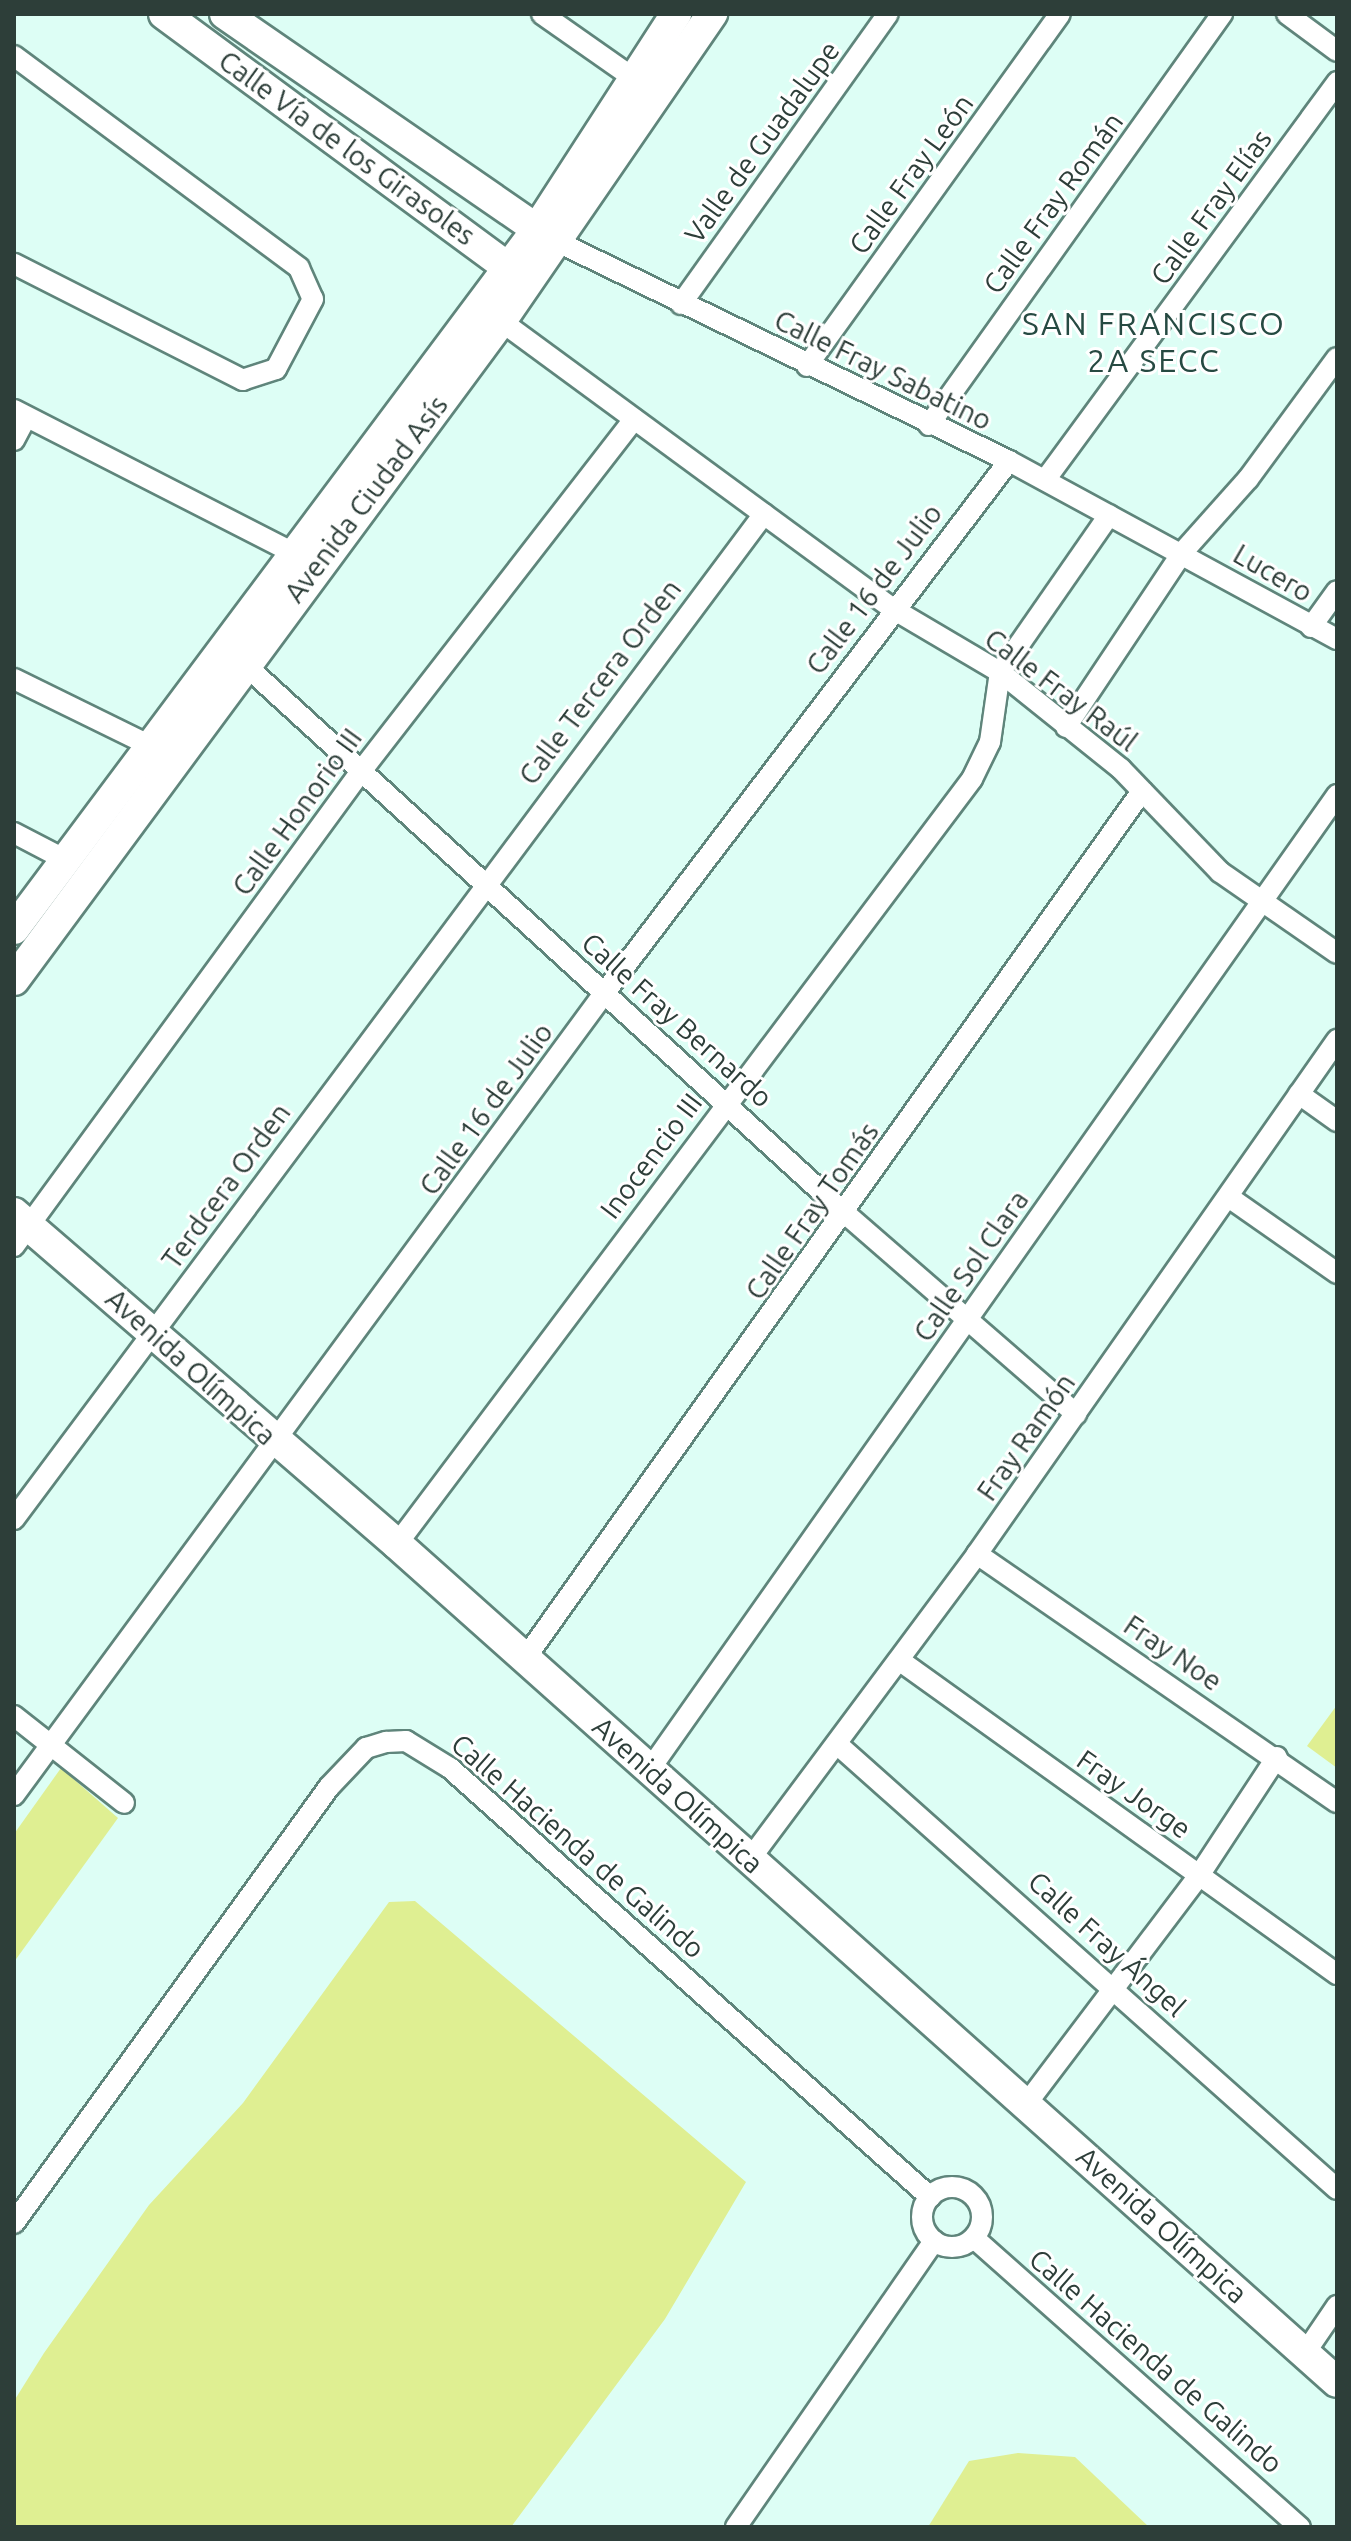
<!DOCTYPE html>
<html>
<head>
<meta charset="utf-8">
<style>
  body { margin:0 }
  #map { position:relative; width:1351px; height:2541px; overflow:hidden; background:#ddfef5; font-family:Ubuntu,sans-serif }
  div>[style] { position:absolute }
  .green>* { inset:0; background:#dfef92 }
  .roads { filter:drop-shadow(2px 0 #5f857b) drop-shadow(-2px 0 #5f857b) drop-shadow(0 2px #5f857b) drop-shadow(0 -2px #5f857b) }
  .street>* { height:20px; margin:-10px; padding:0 10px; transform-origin:10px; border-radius:10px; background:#fff }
  .street>.ring { margin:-10px; padding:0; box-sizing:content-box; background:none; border:20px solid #fff; border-radius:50% }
  .secondary>* { height:30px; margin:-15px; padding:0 15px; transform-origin:15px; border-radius:15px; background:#fff }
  span { translate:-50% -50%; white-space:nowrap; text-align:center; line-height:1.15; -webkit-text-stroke:6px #fff; paint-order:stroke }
  .street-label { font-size:28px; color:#2d3e39 }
  .quarter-label { font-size:32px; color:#264a42; letter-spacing:2px }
  .frame { position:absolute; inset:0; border:16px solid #2d3e39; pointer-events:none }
</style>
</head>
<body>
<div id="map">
  <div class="green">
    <div style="clip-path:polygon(1337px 1705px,1337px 1768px,1307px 1746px)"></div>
    <div style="clip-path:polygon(61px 1768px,118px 1818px,14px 1962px,14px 1834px)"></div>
    <div style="clip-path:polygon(415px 1901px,746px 2182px,665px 2319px,511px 2527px,14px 2527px,14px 2401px,44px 2353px,149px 2205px,243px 2103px,389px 1902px)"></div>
    <div style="clip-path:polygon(1018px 2453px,1075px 2457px,1149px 2527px,928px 2527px,969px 2461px)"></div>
  </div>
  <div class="roads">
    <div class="street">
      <div style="left:542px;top:14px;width:110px;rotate:35deg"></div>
      <div style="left:1287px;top:14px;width:62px;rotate:36.5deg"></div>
      <div style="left:14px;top:56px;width:355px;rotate:36.6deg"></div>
      <div style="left:299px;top:268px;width:34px;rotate:66deg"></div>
      <div style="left:313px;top:299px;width:79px;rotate:117.9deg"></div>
      <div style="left:276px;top:369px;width:35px;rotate:162deg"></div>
      <div style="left:243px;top:380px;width:257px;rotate:-153.1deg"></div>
      <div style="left:558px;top:242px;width:501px;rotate:25.9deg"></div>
      <div style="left:1009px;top:461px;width:373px;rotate:28.5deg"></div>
      <div style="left:681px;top:304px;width:356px;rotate:-54.5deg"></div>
      <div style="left:501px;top:321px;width:486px;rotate:36.3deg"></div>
      <div style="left:893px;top:609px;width:124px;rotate:30.5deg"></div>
      <div style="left:1000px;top:672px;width:155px;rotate:38.7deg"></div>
      <div style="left:1121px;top:769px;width:143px;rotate:46.1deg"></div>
      <div style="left:1220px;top:872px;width:142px;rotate:34.7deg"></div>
      <div style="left:807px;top:366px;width:433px;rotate:-54.3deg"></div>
      <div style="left:14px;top:410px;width:327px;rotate:27.1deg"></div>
      <div style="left:929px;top:425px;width:505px;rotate:-54.52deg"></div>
      <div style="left:14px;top:440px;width:26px;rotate:-62deg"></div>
      <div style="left:1045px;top:480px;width:494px;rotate:-53.7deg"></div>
      <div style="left:1311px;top:627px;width:44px;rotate:-54.2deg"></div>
      <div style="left:244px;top:664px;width:815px;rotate:42.42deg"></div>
      <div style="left:846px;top:1214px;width:305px;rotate:41deg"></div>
      <div style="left:14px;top:679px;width:150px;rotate:26.1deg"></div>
      <div style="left:1066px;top:727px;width:209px;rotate:-56.3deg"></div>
      <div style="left:1182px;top:553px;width:99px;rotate:-48.3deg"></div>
      <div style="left:1248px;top:479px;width:150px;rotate:-53.7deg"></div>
      <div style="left:14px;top:833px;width:56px;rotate:27.5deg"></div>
      <div style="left:1299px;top:1094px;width:47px;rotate:35.4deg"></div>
      <div style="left:1230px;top:1198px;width:131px;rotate:35deg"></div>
      <div style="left:14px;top:1246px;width:590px;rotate:-53.83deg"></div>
      <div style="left:362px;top:770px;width:444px;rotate:-52.2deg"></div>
      <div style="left:14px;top:1519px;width:1254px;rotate:-53.27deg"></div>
      <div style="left:397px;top:1544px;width:957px;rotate:-53.07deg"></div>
      <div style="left:972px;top:779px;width:41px;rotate:-64.1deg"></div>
      <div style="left:990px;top:742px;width:71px;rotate:-81.9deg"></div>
      <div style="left:1000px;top:672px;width:191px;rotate:-55.2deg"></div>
      <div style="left:977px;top:1554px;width:437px;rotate:34.6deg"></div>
      <div style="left:524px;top:1660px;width:1066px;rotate:-54.58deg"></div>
      <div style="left:899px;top:1660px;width:539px;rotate:35.64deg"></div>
      <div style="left:14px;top:1716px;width:140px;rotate:38.3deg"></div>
      <div style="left:837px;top:1744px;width:669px;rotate:41.67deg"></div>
      <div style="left:650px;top:1769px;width:1192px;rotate:-54.8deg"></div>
      <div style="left:14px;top:1795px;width:998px;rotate:-53.64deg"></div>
      <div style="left:606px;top:991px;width:666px;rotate:-52.75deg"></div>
      <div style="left:750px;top:1859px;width:380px;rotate:-53.3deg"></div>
      <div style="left:977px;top:1554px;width:628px;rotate:-54.99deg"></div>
      <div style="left:1027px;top:2103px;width:287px;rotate:-52.9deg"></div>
      <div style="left:1200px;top:1874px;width:140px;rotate:-56.7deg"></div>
      <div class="ring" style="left:922px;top:2187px;width:40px;height:40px"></div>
      <div style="left:14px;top:2223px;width:538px;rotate:-54.15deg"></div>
      <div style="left:329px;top:1787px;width:54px;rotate:-46.5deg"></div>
      <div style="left:366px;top:1748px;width:21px;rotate:-17deg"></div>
      <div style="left:386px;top:1742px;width:20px;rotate:-3deg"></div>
      <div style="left:406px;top:1741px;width:52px;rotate:31.5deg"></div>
      <div style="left:450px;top:1768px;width:644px;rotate:41.79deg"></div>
      <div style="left:974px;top:2238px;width:436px;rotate:41.6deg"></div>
      <div style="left:1305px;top:2353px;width:57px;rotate:-55.8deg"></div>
      <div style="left:736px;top:2527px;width:348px;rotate:-55.3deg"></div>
    </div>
    <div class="secondary">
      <div style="left:164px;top:14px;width:446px;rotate:36.4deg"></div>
      <div style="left:225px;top:14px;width:398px;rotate:34.6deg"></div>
      <div style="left:14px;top:929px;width:870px;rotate:-53.22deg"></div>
      <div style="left:535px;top:232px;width:260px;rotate:-57.1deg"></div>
      <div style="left:14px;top:980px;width:819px;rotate:-53.54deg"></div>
      <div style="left:501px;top:321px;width:373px;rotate:-55.5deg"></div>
      <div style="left:14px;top:1213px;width:506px;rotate:40.83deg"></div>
      <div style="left:397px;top:1544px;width:1259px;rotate:41.72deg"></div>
    </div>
  </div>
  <div class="street-label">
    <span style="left:762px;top:142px;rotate:-54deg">Valle de Guadalupe</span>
    <span style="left:347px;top:148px;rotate:36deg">Calle Vía de los Girasoles</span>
    <span style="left:911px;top:174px;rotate:-54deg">Calle Fray León</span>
    <span style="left:1053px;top:203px;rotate:-54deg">Calle Fray Román</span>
    <span style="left:1211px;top:207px;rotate:-54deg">Calle Fray Elías</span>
    <span style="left:883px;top:370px;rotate:26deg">Calle Fray Sabatino</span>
    <span style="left:366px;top:499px;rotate:-53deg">Avenida Ciudad Asís</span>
    <span style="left:1273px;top:573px;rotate:30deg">Lucero</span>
    <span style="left:874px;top:589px;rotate:-53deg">Calle 16 de Julio</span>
    <span style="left:600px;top:682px;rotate:-53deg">Calle Tercera Orden</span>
    <span style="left:1061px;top:690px;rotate:37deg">Calle Fray Raúl</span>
    <span style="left:297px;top:812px;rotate:-54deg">Calle Honorio III</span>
    <span style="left:677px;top:1020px;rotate:42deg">Calle Fray Bernardo</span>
    <span style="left:486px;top:1109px;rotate:-54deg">Calle 16 de Julio</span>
    <span style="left:651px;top:1156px;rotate:-53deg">Inocencio III</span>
    <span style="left:226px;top:1186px;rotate:-54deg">Terdcera Orden</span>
    <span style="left:812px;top:1211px;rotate:-55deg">Calle Fray Tomás</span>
    <span style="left:971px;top:1266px;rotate:-55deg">Calle Sol Clara</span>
    <span style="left:191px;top:1367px;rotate:42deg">Avenida Olímpica</span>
    <span style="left:1026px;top:1437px;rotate:-55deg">Fray Ramón</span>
    <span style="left:1173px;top:1653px;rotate:34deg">Fray Noe</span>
    <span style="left:1134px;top:1794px;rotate:35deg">Fray Jorge</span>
    <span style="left:678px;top:1795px;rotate:42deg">Avenida Olímpica</span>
    <span style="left:578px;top:1846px;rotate:41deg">Calle Hacienda de Galindo</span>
    <span style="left:1107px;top:1944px;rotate:42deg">Calle Fray Ángel</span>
    <span style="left:1162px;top:2225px;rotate:42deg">Avenida Olímpica</span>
    <span style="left:1156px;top:2361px;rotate:41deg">Calle Hacienda de Galindo</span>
  </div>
  <div class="quarter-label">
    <span style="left:1154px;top:342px">SAN FRANCISCO<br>2A SECC</span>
  </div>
  <div class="frame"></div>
</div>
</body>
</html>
